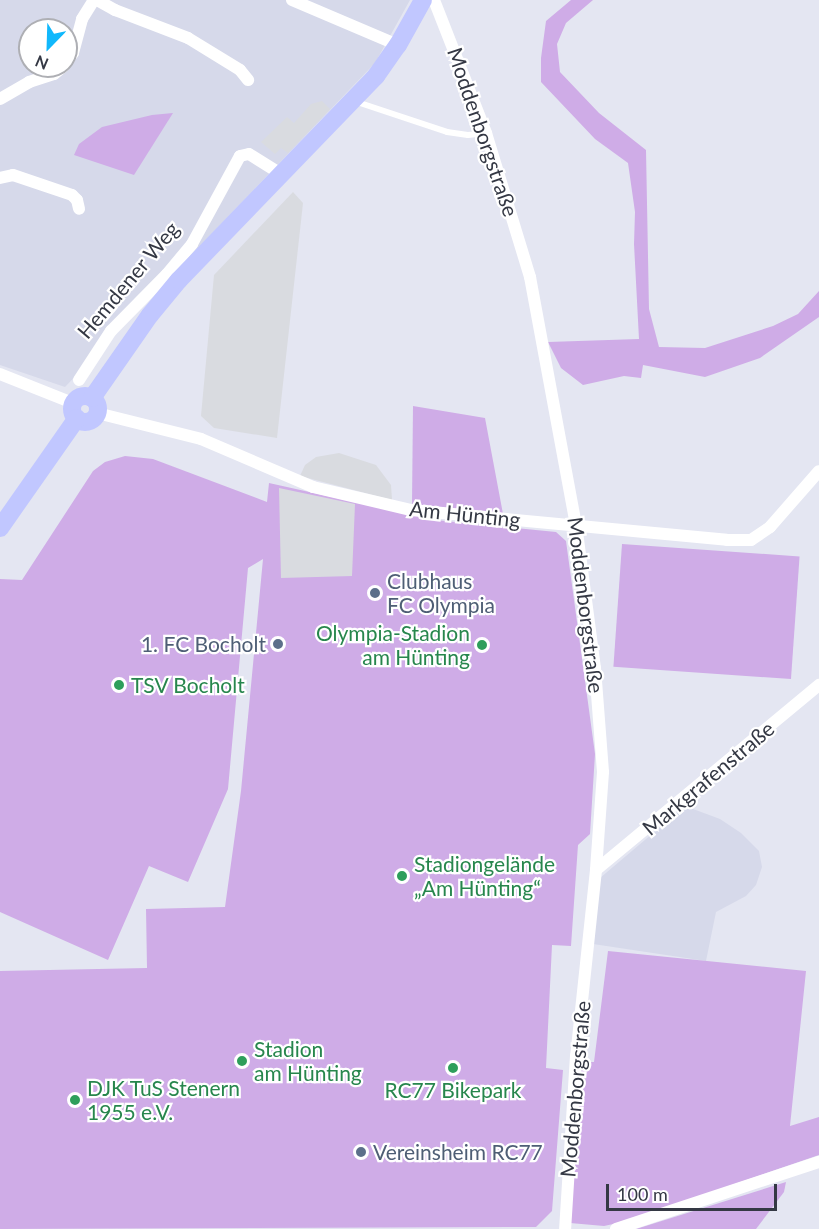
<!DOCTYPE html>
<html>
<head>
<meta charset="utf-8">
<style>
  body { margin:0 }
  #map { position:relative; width:819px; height:1229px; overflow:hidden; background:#e4e6f2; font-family:Lato,sans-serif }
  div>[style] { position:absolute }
  .residential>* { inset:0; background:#d6d9ea }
  .green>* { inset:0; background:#cface7; transform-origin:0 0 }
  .parking>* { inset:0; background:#d9dbe0 }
  .lane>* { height:6px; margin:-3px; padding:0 3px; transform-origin:3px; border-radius:3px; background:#fff }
  .street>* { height:12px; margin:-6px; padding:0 6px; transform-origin:6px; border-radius:6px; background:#fff }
  .secondary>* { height:18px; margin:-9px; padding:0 9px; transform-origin:9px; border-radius:9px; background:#c1c7ff }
  .secondary>.ring { margin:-9px; padding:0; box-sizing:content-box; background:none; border:18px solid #c1c7ff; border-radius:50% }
  .dots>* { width:16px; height:16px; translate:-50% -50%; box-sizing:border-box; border:3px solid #fff; border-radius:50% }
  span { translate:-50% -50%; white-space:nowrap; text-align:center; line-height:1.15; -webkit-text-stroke:4.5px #fff; paint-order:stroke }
  .street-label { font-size:21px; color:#343844 }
  .service-label { font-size:21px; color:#4e5e75 }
  .left { translate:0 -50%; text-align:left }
  .right { translate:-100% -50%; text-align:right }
  .leisure-label { font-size:21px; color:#27864d }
  .north { position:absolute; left:18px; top:18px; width:60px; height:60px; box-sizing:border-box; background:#fff; border:2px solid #aeafb4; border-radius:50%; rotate:203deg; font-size:16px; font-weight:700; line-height:24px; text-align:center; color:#343844 }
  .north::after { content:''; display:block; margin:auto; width:21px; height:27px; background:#11b8fc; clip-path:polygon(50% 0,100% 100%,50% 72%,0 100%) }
  .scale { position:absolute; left:606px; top:1184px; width:171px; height:27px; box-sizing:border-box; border:3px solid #343844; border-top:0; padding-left:8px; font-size:18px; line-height:21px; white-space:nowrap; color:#343844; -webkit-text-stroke:4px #fff; paint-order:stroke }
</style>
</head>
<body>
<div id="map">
  <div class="residential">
    <div style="clip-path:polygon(evenodd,0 0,410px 0,375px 63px,65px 387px,0 365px,0 0,30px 30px,66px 30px,66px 66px,30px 66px,30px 30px)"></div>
    <div style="clip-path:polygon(685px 806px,720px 819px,741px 833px,759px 851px,762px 867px,756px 885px,746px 896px,716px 912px,706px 961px,593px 944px,600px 878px)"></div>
  </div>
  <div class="green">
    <div style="clip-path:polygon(571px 0,593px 0,566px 23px,557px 44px,560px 72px,599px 113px,646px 150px,649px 309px,659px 347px,705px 348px,773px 326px,798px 314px,819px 291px,819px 317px,760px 358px,705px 377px,643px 365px,641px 378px,624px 376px,583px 385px,561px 368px,548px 342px,639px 339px,634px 244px,635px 212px,628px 163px,595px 139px,541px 82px,541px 58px,546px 21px)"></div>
    <div style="clip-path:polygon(173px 113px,134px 175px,74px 155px,79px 144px,102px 127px,152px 115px)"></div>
    <div style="clip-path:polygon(413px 406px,485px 418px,503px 514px,412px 504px)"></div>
    <div style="clip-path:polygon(125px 456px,153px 459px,267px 502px,269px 483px,435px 520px,556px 532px,566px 541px,595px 754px,590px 834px,578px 845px,571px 946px,552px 945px,546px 1068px,563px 1070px,552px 1211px,536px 1227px,0 1229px,0 971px,147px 968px,146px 909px,225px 907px,241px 791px,263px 559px,248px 568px,228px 789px,188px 882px,149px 866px,108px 960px,0 912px,0 579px,22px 580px,93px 471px,105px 462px)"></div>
    <div style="left:622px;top:544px;width:178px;height:123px;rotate:4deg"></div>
    <div style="clip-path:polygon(608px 951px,806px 971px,790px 1126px,819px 1117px,819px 1155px,627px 1221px,604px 1226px,570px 1223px,580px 1062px,594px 1062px)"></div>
    <div style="clip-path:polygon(786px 1182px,784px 1192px,756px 1229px,636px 1229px)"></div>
  </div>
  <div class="parking">
    <div style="clip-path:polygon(322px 101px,330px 109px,288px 153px,281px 148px,275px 154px,261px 142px,287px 117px,294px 123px,311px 104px)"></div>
    <div style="clip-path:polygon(293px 192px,303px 203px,277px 438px,214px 428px,201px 416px,214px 275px)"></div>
    <div style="clip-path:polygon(339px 453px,376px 465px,391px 485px,392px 500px,300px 476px,305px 465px,316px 457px)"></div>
    <div style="clip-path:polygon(279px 488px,355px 504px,352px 576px,281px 578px)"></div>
  </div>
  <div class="lane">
    <div style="left:354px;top:101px;width:98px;rotate:18.4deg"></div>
    <div style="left:447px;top:132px;width:21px;rotate:8deg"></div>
    <div style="left:468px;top:135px;width:18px;rotate:-6deg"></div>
  </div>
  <div class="street">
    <div style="left:97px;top:0;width:21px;rotate:29deg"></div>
    <div style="left:115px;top:10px;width:78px;rotate:21deg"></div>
    <div style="left:188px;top:38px;width:61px;rotate:31.6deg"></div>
    <div style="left:240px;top:70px;width:13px;rotate:51deg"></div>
    <div style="left:292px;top:0;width:115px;rotate:23deg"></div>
    <div style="left:434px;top:0;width:143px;rotate:68.6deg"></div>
    <div style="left:486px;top:133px;width:151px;rotate:73deg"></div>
    <div style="left:530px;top:277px;width:251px;rotate:79.5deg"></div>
    <div style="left:576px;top:524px;width:145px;rotate:82.5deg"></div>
    <div style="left:595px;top:668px;width:104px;rotate:85.6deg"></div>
    <div style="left:603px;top:772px;width:98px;rotate:94.1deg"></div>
    <div style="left:596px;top:870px;width:187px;rotate:96.1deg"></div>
    <div style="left:576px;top:1056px;width:173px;rotate:93.6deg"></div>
    <div style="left:66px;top:63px;width:12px;rotate:-55deg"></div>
    <div style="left:73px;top:53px;width:35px;rotate:-75deg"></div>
    <div style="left:82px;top:19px;width:22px;rotate:-58deg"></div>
    <div style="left:0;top:99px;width:34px;rotate:-30deg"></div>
    <div style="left:29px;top:82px;width:26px;rotate:-18deg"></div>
    <div style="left:54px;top:74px;width:13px;rotate:-39deg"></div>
    <div style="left:0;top:178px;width:13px;rotate:-13deg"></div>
    <div style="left:13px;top:175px;width:62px;rotate:18.7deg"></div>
    <div style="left:72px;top:195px;width:7px;rotate:45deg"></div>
    <div style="left:77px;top:200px;width:9px;rotate:77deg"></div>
    <div style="left:0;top:374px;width:79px;rotate:21.7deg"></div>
    <div style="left:79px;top:380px;width:59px;rotate:-56.9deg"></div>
    <div style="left:111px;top:331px;width:80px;rotate:-45.5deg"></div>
    <div style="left:167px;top:274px;width:39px;rotate:-50deg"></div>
    <div style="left:192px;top:244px;width:100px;rotate:-61.4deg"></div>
    <div style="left:240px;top:156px;width:9px;rotate:-13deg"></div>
    <div style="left:249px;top:154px;width:38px;rotate:32deg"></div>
    <div style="left:97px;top:413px;width:107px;rotate:14deg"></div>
    <div style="left:201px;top:439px;width:122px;rotate:23.2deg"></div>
    <div style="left:313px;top:487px;width:101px;rotate:13.2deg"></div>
    <div style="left:411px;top:510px;width:317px;rotate:5.4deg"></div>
    <div style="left:727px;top:540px;width:24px"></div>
    <div style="left:751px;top:540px;width:23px;rotate:-34deg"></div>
    <div style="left:770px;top:527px;width:74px;rotate:-48.8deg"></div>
    <div style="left:596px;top:870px;width:290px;rotate:-39.7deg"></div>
    <div style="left:616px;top:1229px;width:214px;rotate:-18.3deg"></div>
  </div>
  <div class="secondary">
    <div class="ring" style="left:72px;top:396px;width:8px;height:8px"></div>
    <div style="left:92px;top:398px;width:101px;rotate:-55.1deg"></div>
    <div style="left:150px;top:315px;width:45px;rotate:-50.4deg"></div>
    <div style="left:179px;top:280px;width:284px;rotate:-46deg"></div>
    <div style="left:376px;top:76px;width:38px;rotate:-55deg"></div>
    <div style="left:398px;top:45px;width:51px;rotate:-60.9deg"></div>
    <div style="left:0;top:528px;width:134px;rotate:-55deg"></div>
  </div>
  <div class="dots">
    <div style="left:375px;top:593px;background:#5c6f8a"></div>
    <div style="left:278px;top:644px;background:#5c6f8a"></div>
    <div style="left:482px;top:645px;background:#2e9e5b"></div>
    <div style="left:119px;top:685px;background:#2e9e5b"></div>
    <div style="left:402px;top:876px;background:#2e9e5b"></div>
    <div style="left:242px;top:1061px;background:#2e9e5b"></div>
    <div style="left:453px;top:1068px;background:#2e9e5b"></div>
    <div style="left:75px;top:1100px;background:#2e9e5b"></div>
    <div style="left:361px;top:1152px;background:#5c6f8a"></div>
  </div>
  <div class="street-label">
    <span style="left:483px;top:132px;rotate:71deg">Moddenborgstraße</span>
    <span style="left:128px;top:280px;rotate:-50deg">Hemdener Weg</span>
    <span style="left:465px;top:514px;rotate:6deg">Am Hünting</span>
    <span style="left:586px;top:605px;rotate:83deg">Moddenborgstraße</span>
    <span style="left:708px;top:778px;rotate:-40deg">Markgrafenstraße</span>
    <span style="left:575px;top:1089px;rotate:-85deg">Moddenborgstraße</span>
  </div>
  <div class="service-label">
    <span class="left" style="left:387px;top:593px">Clubhaus<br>FC Olympia</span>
    <span class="right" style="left:266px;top:644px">1. FC Bocholt</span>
    <span class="left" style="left:373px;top:1152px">Vereinsheim RC77</span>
  </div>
  <div class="leisure-label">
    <span class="right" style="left:470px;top:645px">Olympia-Stadion<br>am Hünting</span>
    <span class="left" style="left:131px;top:685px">TSV Bocholt</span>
    <span class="left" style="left:414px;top:876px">Stadiongelände<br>„Am Hünting“</span>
    <span class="left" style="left:254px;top:1061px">Stadion<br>am Hünting</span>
    <span class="left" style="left:87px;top:1100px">DJK TuS Stenern<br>1955 e.V.</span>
    <span style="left:453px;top:1090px">RC77 Bikepark</span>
  </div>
  <div class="north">N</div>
  <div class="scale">100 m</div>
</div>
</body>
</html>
